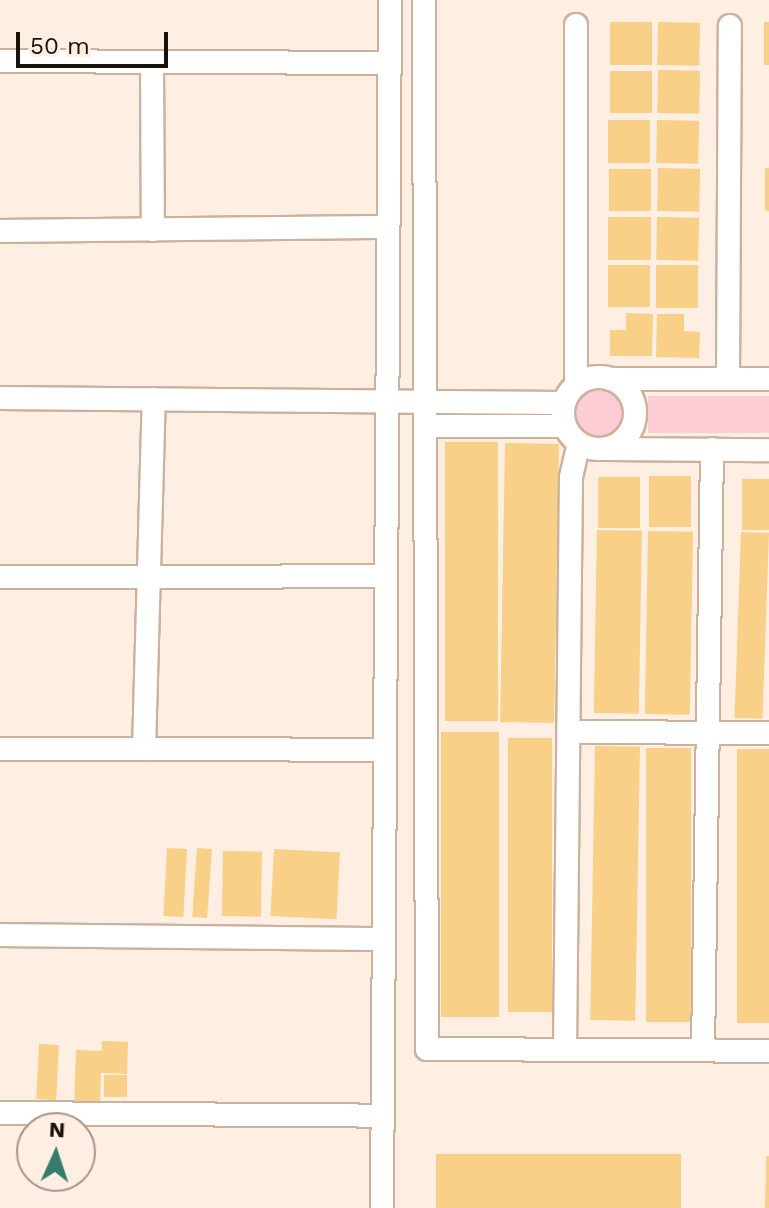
<!DOCTYPE html>
<html>
<head>
<meta charset="utf-8">
<style>
  body { margin:0 }
  #map { position:relative; width:769px; height:1208px; overflow:hidden; background:#ffeee2; font-family:"Work Sans",sans-serif }
  div>[style] { position:absolute }
  .green>* { inset:0; background:#fccdd5; transform-origin:0 0 }
  .round { border-radius:50% }
  .building>* { inset:0; background:#f8d087; transform-origin:0 0 }
  .roads { filter:drop-shadow(2px 0 #ccb19f) drop-shadow(-2px 0 #ccb19f) drop-shadow(0 2px #ccb19f) drop-shadow(0 -2px #ccb19f) }
  .street>* { height:22px; margin:-11px; padding:0 11px; transform-origin:11px; border-radius:11px; background:#fff }
  .street>.ring { margin:-11px; padding:0; box-sizing:content-box; background:none; border:22px solid #fff; border-radius:50% }
  span { translate:-50% -50%; white-space:nowrap; text-align:center; line-height:1.15; -webkit-text-stroke:8px #ffeee2; paint-order:stroke }
  .north { position:absolute; left:16px; top:1112px; width:80px; height:80px; box-sizing:border-box; background:#ffeee2; border:2px solid #a4968c; border-radius:50%; rotate:3deg; font-size:22px; font-weight:700; line-height:32px; text-align:center; color:#1b120b }
  .north::after { content:''; display:block; margin:auto; width:28px; height:36px; background:#367b6f; clip-path:polygon(50% 0,100% 100%,50% 72%,0 100%) }
  .scale { position:absolute; left:16px; top:32px; width:152px; height:36px; box-sizing:border-box; border:4px solid #1b120b; border-top:0; padding-left:10px; font-size:24px; line-height:28px; white-space:nowrap; color:#1b120b; -webkit-text-stroke:6px #ffeee2; paint-order:stroke }
</style>
</head>
<body>
<div id="map">
  <div class="green">
    <div class="round" style="left:575px;top:388px;width:48px;height:48px"></div>
    <div style="left:648px;top:396px;width:121px;height:37px"></div>
  </div>
  <div class="building">
    <div style="left:610px;top:22px;width:42px;height:43px"></div>
    <div style="left:658px;top:22px;width:42px;height:43px;rotate:1deg"></div>
    <div style="left:764px;top:22px;width:5px;height:43px"></div>
    <div style="left:658px;top:70px;width:42px;height:43px;rotate:1deg"></div>
    <div style="left:610px;top:71px;width:42px;height:42px"></div>
    <div style="left:608px;top:120px;width:42px;height:43px"></div>
    <div style="left:657px;top:120px;width:42px;height:43px;rotate:1deg"></div>
    <div style="left:658px;top:168px;width:42px;height:43px;rotate:1deg"></div>
    <div style="left:765px;top:168px;width:4px;height:43px"></div>
    <div style="left:609px;top:169px;width:42px;height:42px"></div>
    <div style="left:608px;top:217px;width:43px;height:43px"></div>
    <div style="left:657px;top:217px;width:42px;height:43px;rotate:1deg"></div>
    <div style="left:608px;top:265px;width:42px;height:42px"></div>
    <div style="left:656px;top:265px;width:42px;height:43px"></div>
    <div style="clip-path:polygon(626px 313px,653px 314px,652px 356px,610px 356px,610px 330px,626px 330px)"></div>
    <div style="clip-path:polygon(657px 314px,684px 314px,684px 331px,700px 332px,699px 358px,656px 357px)"></div>
    <div style="left:445px;top:442px;width:53px;height:279px"></div>
    <div style="left:505px;top:443px;width:54px;height:279px;rotate:1deg"></div>
    <div style="left:649px;top:476px;width:42px;height:51px"></div>
    <div style="left:598px;top:477px;width:42px;height:51px"></div>
    <div style="left:742px;top:479px;width:27px;height:51px"></div>
    <div style="left:597px;top:530px;width:45px;height:183px;rotate:1deg"></div>
    <div style="left:648px;top:531px;width:45px;height:183px;rotate:1deg"></div>
    <div style="left:741px;top:532px;width:28px;height:186px;rotate:2deg"></div>
    <div style="left:441px;top:732px;width:58px;height:285px"></div>
    <div style="left:508px;top:738px;width:44px;height:274px"></div>
    <div style="left:595px;top:746px;width:45px;height:274px;rotate:1deg"></div>
    <div style="left:646px;top:748px;width:45px;height:274px"></div>
    <div style="left:737px;top:749px;width:32px;height:274px"></div>
    <div style="left:167px;top:848px;width:20px;height:68px;rotate:3deg"></div>
    <div style="left:197px;top:848px;width:15px;height:69px;rotate:4deg"></div>
    <div style="left:274px;top:849px;width:66px;height:67px;rotate:3deg"></div>
    <div style="left:223px;top:851px;width:39px;height:65px;rotate:1deg"></div>
    <div style="clip-path:polygon(102px 1041px,128px 1042px,127px 1074px,101px 1073px,100px 1106px,74px 1105px,76px 1050px,102px 1051px)"></div>
    <div style="left:39px;top:1044px;width:20px;height:55px;rotate:3deg"></div>
    <div style="left:104px;top:1075px;width:23px;height:22px"></div>
    <div style="left:681px;top:1154px;width:54px;height:245px;rotate:90deg"></div>
    <div style="clip-path:polygon(766px 1156px,769px 1156px,769px 1208px,765px 1208px)"></div>
  </div>
  <div class="roads">
    <div class="street">
      <div style="left:424px;top:0;width:1049px;rotate:89.84deg"></div>
      <div style="left:427px;top:1049px;width:342px;rotate:0.3deg"></div>
      <div style="left:576px;top:25px;width:360px;rotate:90deg"></div>
      <div style="left:0;top:61px;width:390px;rotate:0.3deg"></div>
      <div style="left:152px;top:62px;width:168px;rotate:89.7deg"></div>
      <div style="left:0;top:231px;width:388px;rotate:-0.6deg"></div>
      <div class="ring" style="left:563px;top:377px;width:50px;height:50px"></div>
      <div style="left:610px;top:379px;width:159px"></div>
      <div style="left:728px;top:379px;width:353px;rotate:-89.7deg"></div>
      <div style="left:0;top:398px;width:564px;rotate:0.51deg"></div>
      <div style="left:425px;top:426px;width:139px"></div>
      <div style="left:606px;top:449px;width:163px;rotate:0.4deg"></div>
      <div style="left:0;top:577px;width:386px;rotate:-0.1deg"></div>
      <div style="left:569px;top:732px;width:200px;rotate:0.3deg"></div>
      <div style="left:0;top:749px;width:385px;rotate:0.1deg"></div>
      <div style="left:144px;top:749px;width:350px;rotate:-88.4deg"></div>
      <div style="left:0;top:935px;width:384px;rotate:0.6deg"></div>
      <div style="left:565px;top:1050px;width:573px;rotate:-89.4deg"></div>
      <div style="left:571px;top:477px;width:35px;rotate:-77deg"></div>
      <div style="left:703px;top:1050px;width:601px;rotate:-89.14deg"></div>
      <div style="left:0;top:1113px;width:383px;rotate:0.4deg"></div>
      <div style="left:382px;top:1208px;width:1208px;rotate:-89.62deg"></div>
    </div>
  </div>
  <div class="north">N</div>
  <div class="scale">50 m</div>
</div>
</body>
</html>
